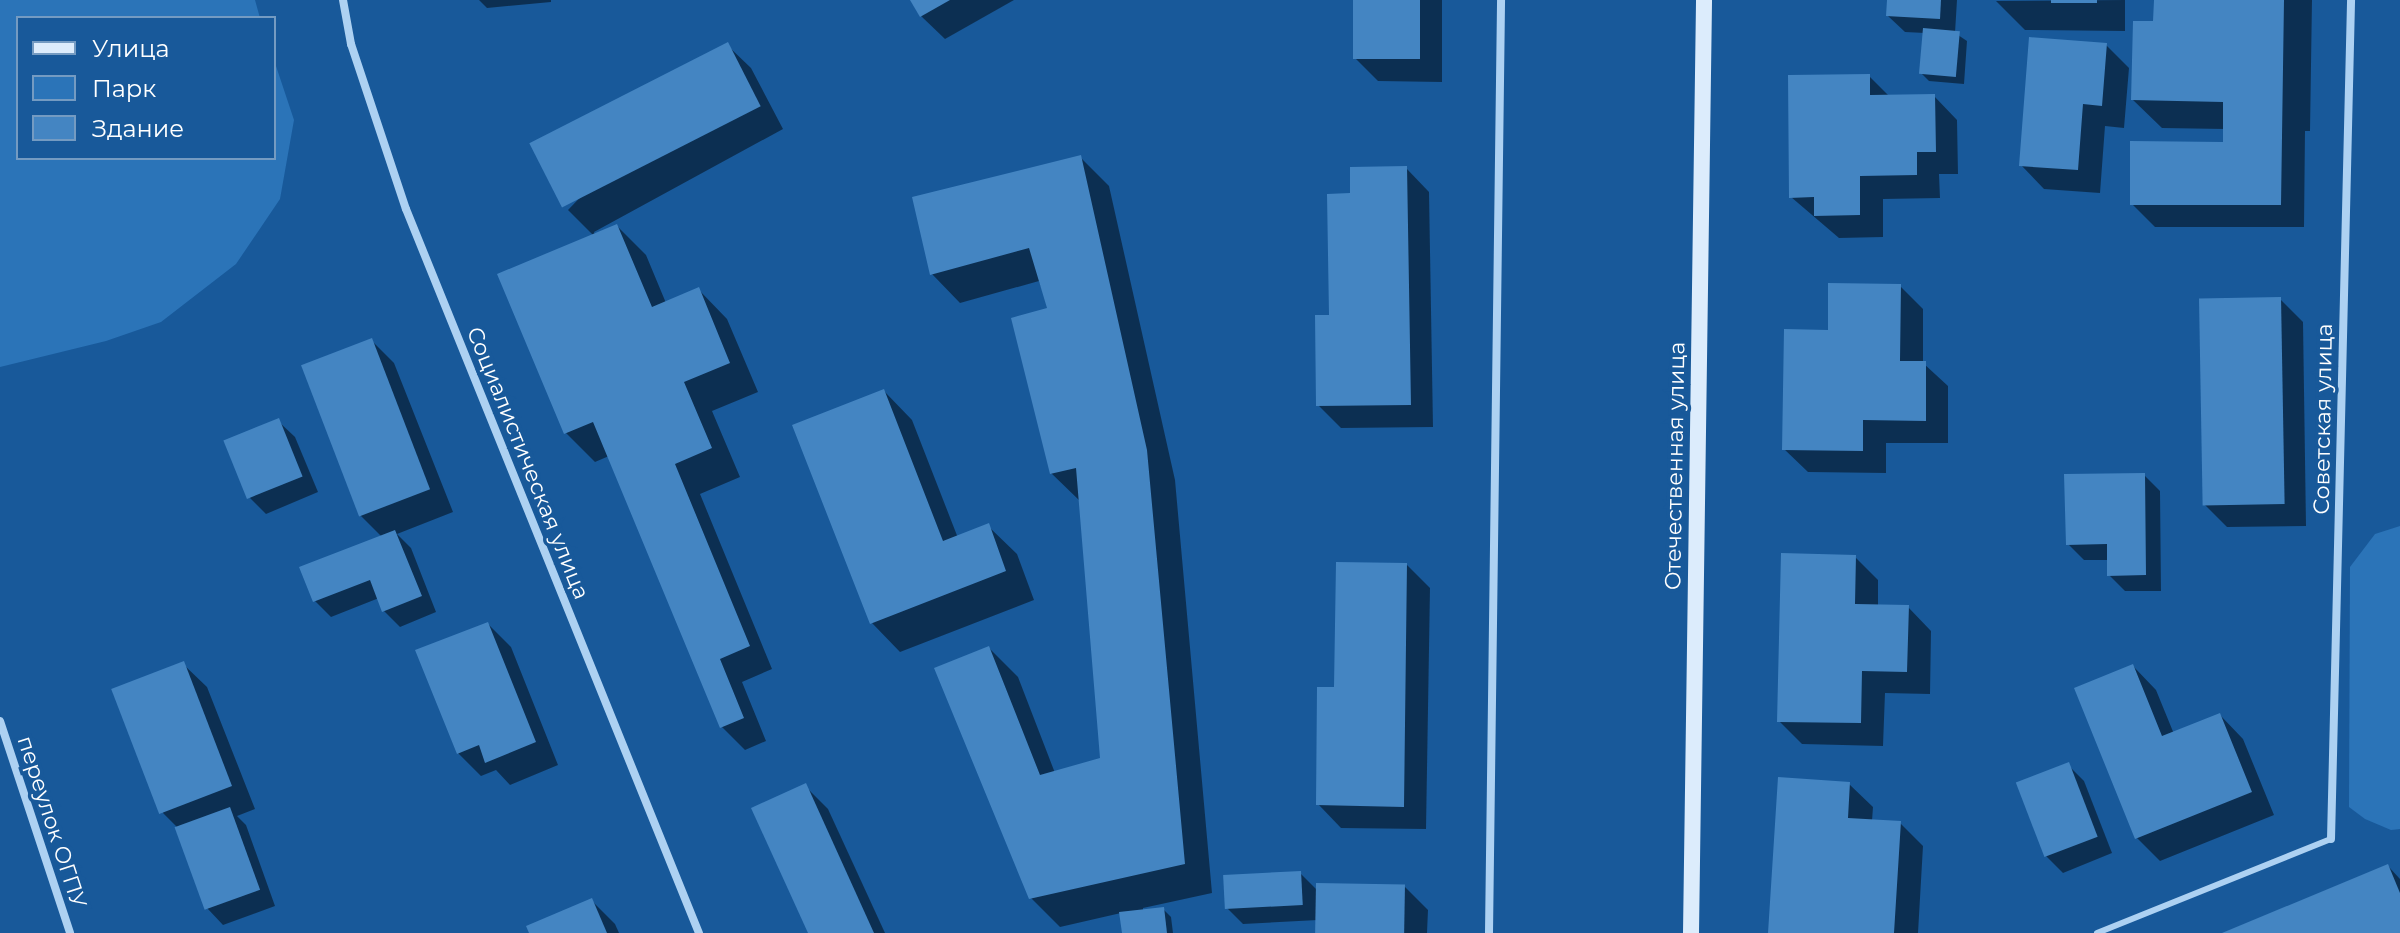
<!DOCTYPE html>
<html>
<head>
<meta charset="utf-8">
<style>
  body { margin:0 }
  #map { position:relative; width:2400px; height:933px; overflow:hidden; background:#18599a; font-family:Montserrat,sans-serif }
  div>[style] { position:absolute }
  .green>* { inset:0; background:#2b74b8 }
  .shadow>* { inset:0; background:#0007 }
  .building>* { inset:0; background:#4485c2; transform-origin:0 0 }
  .lane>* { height:6px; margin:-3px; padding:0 3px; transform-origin:3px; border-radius:3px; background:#add1f2 }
  .street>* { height:8px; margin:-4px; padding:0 4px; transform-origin:4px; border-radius:4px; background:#add1f2 }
  .secondary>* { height:16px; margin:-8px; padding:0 8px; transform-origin:8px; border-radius:8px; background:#dcecfc }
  span { translate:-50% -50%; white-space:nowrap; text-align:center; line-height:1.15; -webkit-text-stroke:7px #18599a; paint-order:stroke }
  .street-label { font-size:22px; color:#fff }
  .legend { position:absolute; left:16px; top:16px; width:260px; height:144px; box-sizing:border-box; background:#18599a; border:2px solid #749bc2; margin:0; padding:10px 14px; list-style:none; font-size:24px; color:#fff }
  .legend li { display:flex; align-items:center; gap:16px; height:40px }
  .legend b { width:40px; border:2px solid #749bc2 }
</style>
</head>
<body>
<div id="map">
  <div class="green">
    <div style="clip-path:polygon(0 0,255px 0,260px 18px,18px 18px,18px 158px,274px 158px,274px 60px,294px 120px,280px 199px,236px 264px,161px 322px,106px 341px,0 367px)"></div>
    <div style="clip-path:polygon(2400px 526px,2400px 829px,2391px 830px,2365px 819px,2349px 807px,2350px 567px,2375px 534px)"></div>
  </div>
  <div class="shadow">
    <div style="clip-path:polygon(479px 0,551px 0,551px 2px,487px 8px)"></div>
    <div style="clip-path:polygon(913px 0,1014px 0,945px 39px,921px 16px)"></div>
    <div style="clip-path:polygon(1355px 0,1442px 0,1442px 82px,1378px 81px,1355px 58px)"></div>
    <div style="clip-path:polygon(1889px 0,1957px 0,1955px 33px,1967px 41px,1964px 84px,1929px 81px,1921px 73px,1925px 33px,1905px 32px,1888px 16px)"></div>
    <div style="clip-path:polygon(2125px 0,2125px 31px,2025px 30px,1996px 1px)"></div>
    <div style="clip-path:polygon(2156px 0,2312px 0,2310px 131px,2305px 131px,2304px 227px,2155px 227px,2132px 204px,2225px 144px,2225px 129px,2162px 128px,2133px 100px,2155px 23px)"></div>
    <div style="clip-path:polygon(727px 45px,751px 68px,783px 129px,594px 232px,595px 235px,617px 226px,646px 255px,666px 303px,699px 290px,727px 319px,758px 392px,712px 411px,740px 477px,700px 494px,772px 669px,742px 682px,766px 741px,745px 750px,721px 726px,609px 456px,595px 462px,566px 433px,500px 275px,594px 236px,568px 210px)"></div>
    <div style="clip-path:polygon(2106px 45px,2129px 68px,2124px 128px,2105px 126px,2100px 193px,2044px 189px,2021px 165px)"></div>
    <div style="clip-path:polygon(1869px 76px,1890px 97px,1934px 96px,1957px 120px,1958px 174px,1939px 174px,1940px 198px,1883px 199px,1883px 237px,1839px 238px,1791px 197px)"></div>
    <div style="clip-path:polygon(1080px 157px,1109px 186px,1175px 480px,1212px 893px,1143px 908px,1143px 911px,1163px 909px,1171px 917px,1173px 933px,1124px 933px,1121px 913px,1060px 927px,1031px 898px,989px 648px,1018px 677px,1055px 773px,1103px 760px,1081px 502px,1051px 473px,1049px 309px,1039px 281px,960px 303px,932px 274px)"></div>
    <div style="clip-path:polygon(1406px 168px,1429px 192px,1433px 427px,1341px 428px,1318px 405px,1331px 317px)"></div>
    <div style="clip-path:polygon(1900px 286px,1923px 309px,1923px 363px,1948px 386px,1948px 443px,1886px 443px,1886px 473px,1808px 472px,1784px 449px)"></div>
    <div style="clip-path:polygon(2280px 299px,2303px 322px,2306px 526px,2227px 527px,2204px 504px)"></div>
    <div style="clip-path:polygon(371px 340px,394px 363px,453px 512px,397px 534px,411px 548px,436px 612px,400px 627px,384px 611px,379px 598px,331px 617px,315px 601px,382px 537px,361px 516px)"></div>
    <div style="clip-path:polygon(884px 391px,912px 420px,958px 538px,988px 526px,1017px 554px,1034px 600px,900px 652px,872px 623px)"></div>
    <div style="clip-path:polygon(278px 421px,295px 437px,318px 492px,266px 514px,250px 498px)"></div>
    <div style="clip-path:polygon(2144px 475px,2160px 491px,2161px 591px,2125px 591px,2109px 575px,2109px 560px,2084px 560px,2068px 544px)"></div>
    <div style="clip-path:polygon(1855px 557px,1878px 580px,1878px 607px,1908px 607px,1931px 631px,1930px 694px,1885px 693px,1883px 746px,1802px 744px,1779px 721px)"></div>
    <div style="clip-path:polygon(1407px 565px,1430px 588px,1426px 829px,1341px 828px,1318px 804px,1336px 689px)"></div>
    <div style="clip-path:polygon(488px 624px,511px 647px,558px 765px,510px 785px,496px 770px,481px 776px,458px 753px)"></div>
    <div style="clip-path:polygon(183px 664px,207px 687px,255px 809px,237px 816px,246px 825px,275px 906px,223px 925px,207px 908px,178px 828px,163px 813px)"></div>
    <div style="clip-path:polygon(2133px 666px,2156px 690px,2174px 734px,2220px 715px,2243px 739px,2274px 815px,2160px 861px,2137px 838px)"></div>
    <div style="clip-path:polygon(2068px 765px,2084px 781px,2112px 853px,2063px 873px,2046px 856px)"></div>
    <div style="clip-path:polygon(1849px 784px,1873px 807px,1872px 821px,1900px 823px,1923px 846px,1918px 933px,1770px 933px)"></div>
    <div style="clip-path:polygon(805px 786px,828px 809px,885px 933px,810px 933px)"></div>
    <div style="clip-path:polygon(2388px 866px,2400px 879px,2400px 933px,2227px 933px)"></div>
    <div style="clip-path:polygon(1300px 873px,1318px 891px,1404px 886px,1428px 910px,1427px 933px,1318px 933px,1318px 920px,1243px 924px,1227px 908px)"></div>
    <div style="clip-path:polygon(592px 901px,615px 924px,619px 933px,531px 933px)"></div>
  </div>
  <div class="building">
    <div style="clip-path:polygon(910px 0,950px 0,920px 17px)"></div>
    <div style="left:1353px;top:0;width:67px;height:59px"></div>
    <div style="clip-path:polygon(1887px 0,1941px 0,1940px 19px,1886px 16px)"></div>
    <div style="left:2051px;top:0;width:46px;height:3px"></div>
    <div style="clip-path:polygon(2154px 0,2284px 0,2281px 205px,2130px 205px,2130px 141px,2223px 142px,2223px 102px,2131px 100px,2133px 21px,2153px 21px)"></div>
    <div style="left:1923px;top:28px;width:37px;height:46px;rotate:5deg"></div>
    <div style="clip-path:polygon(2029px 37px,2107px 43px,2102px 106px,2083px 104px,2078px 170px,2019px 166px)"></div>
    <div style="left:728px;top:42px;width:72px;height:223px;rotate:63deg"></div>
    <div style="clip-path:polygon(1870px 74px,1870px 95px,1935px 94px,1936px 152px,1917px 152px,1917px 175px,1860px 176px,1860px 215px,1814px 216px,1814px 197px,1789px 198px,1788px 75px)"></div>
    <div style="clip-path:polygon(1081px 155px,1147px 450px,1185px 864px,1029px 899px,934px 668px,989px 646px,1040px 775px,1100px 758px,1076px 468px,1050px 474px,1011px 318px,1047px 308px,1029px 248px,930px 275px,912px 197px)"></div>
    <div style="clip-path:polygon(1407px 166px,1411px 405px,1316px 406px,1315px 315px,1329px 315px,1327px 194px,1350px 193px,1350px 167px)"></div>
    <div style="clip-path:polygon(617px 224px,652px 307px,699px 287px,730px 363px,684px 382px,712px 448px,675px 464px,750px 646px,720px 659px,744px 718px,720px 728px,593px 422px,564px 434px,497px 274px)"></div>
    <div style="clip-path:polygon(1828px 283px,1901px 284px,1900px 361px,1926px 361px,1926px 421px,1863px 420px,1863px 451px,1782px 450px,1784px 329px,1828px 330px)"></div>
    <div style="left:2281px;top:297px;width:207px;height:82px;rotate:89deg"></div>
    <div style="left:372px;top:338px;width:162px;height:76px;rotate:69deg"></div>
    <div style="clip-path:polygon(884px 389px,943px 541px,989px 523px,1006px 571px,870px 624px,792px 425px)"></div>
    <div style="left:279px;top:418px;width:63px;height:60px;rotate:68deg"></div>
    <div style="clip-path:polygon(2145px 473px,2146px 575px,2107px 576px,2107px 544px,2066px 545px,2064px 474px)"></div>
    <div style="clip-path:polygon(395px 530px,422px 596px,382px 612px,370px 580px,313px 602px,299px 567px)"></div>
    <div style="clip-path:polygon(1781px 553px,1856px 555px,1855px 604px,1909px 605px,1907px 672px,1862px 671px,1861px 723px,1777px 722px)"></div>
    <div style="clip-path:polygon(1336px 562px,1407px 563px,1404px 807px,1316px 805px,1317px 687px,1334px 687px)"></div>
    <div style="clip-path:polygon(488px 622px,536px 742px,485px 763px,479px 745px,457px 754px,415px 650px)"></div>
    <div style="left:184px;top:661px;width:134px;height:78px;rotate:69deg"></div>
    <div style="clip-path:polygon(2133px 664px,2162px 736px,2220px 713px,2252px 792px,2135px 839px,2074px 688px)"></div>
    <div style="left:2069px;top:762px;width:80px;height:57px;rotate:69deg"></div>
    <div style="clip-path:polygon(1778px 777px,1850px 782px,1848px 818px,1901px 821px,1894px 933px,1768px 933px)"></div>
    <div style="clip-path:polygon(806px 783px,874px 933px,808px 933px,751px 808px)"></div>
    <div style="left:230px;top:807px;width:88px;height:59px;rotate:70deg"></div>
    <div style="clip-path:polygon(2388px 864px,2400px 893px,2400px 933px,2222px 933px)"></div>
    <div style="left:1301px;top:871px;width:34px;height:78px;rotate:87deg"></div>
    <div style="left:1316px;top:883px;width:89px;height:50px;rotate:1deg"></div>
    <div style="clip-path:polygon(592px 898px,607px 933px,529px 933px,526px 926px)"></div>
    <div style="clip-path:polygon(1164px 907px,1167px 933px,1122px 933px,1119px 912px)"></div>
  </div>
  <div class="lane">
    <div style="left:2097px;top:933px;width:252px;rotate:-21.9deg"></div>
  </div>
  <div class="street">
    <div style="left:343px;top:0;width:45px;rotate:79.7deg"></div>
    <div style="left:351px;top:44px;width:174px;rotate:71.6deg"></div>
    <div style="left:406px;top:209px;width:781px;rotate:67.97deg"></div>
    <div style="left:0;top:721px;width:223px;rotate:71.7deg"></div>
    <div style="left:2331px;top:839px;width:839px;rotate:-88.63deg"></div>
    <div style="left:1489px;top:933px;width:933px;rotate:-89.26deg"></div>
  </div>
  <div class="secondary">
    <div style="left:1691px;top:933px;width:933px;rotate:-89.2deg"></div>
  </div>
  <div class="street-label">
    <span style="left:2323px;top:419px;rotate:-89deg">Советская улица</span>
    <span style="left:528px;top:463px;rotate:68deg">Социалистическая улица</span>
    <span style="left:1675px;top:466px;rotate:-89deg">Отечественная улица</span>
    <span style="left:52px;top:822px;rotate:72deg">переулок ОГПУ</span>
  </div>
  <ul class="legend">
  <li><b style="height:10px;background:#dcecfc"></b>Улица</li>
  <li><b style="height:22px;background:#2b74b8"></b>Парк</li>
  <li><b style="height:22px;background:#4485c2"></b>Здание</li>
  </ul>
</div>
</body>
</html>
